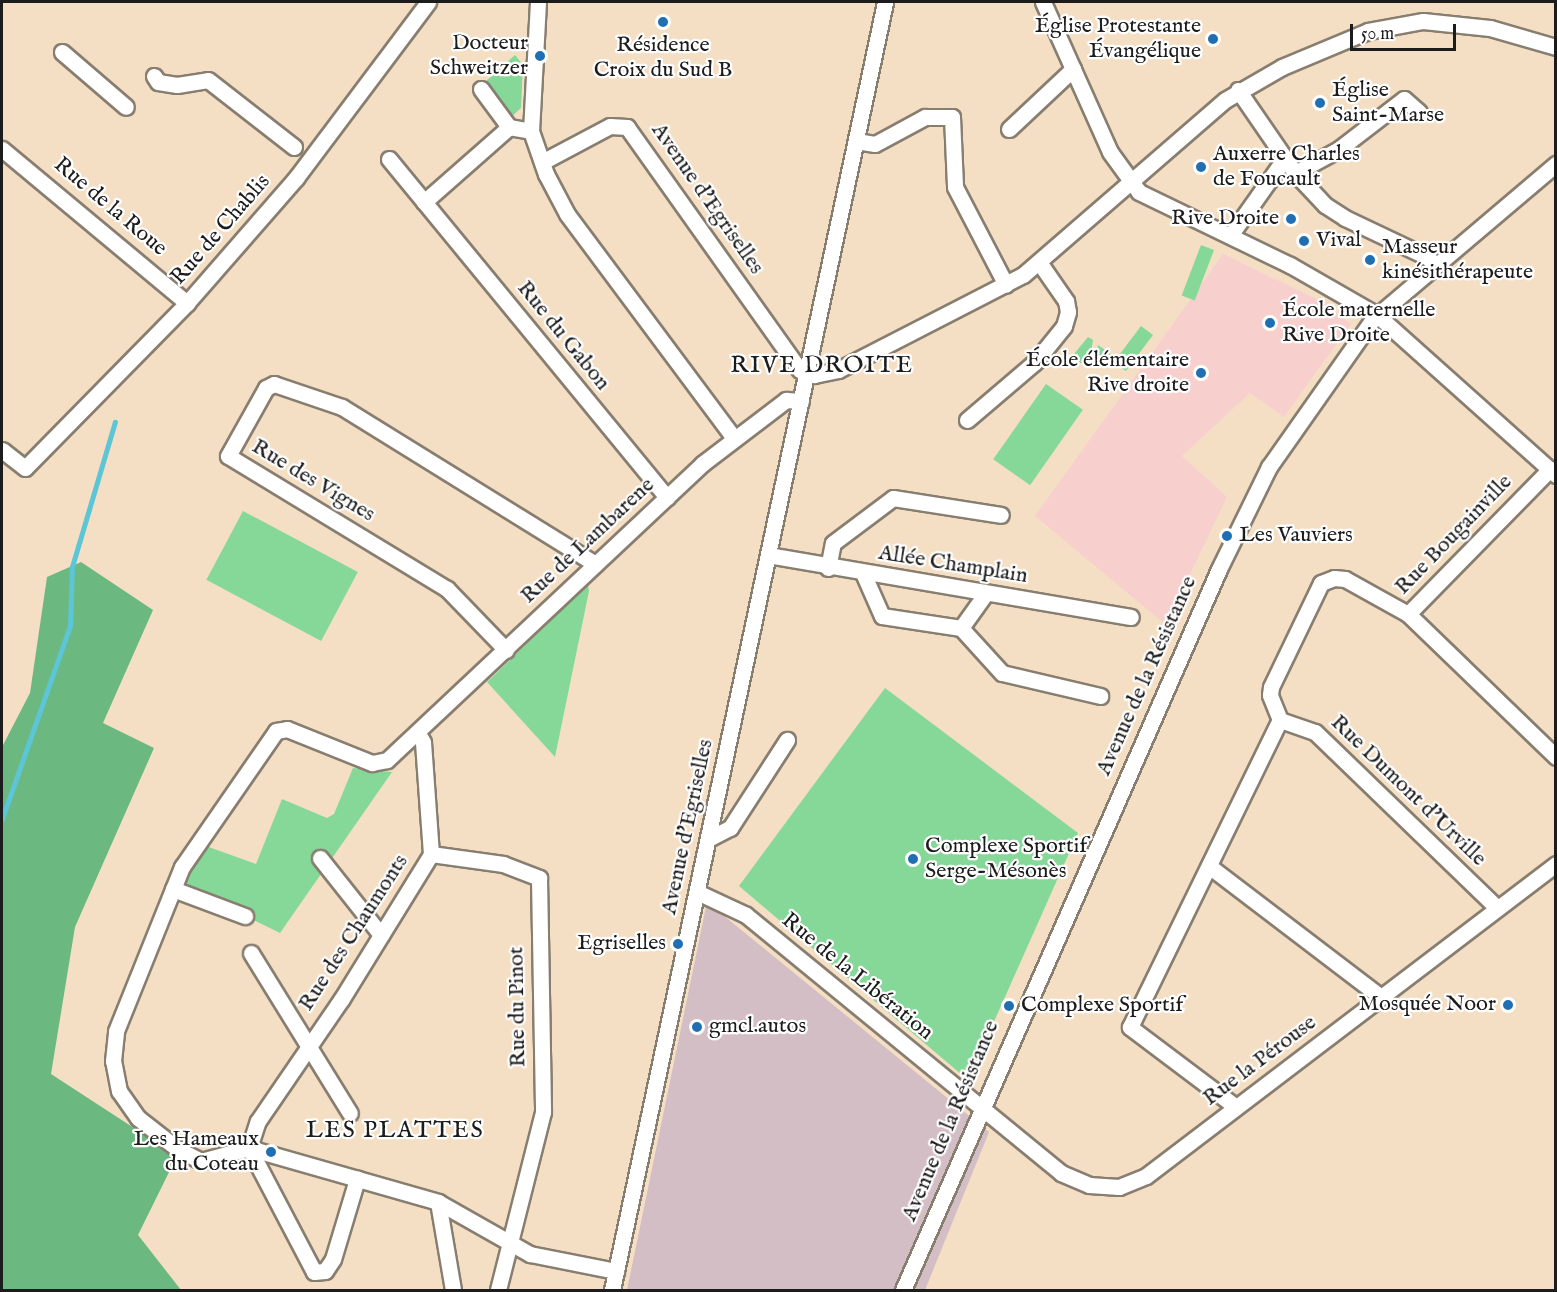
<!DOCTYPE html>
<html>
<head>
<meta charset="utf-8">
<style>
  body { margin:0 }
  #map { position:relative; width:1557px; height:1292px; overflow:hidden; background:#f4dfc4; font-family:"IM FELL English",serif }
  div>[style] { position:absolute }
  .built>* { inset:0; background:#f7d0ce }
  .industrial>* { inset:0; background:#d2bec4 }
  .green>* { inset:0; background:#86d899; transform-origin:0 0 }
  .forest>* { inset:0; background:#6cb881 }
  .stream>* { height:4.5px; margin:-2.25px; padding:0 2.25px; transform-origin:2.25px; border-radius:2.25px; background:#5cc6d7 }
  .roads { filter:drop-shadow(2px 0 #887e70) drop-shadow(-2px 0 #887e70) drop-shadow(0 2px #887e70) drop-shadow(0 -2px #887e70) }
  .minor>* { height:15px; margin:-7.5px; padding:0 7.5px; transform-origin:7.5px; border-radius:7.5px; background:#fff }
  .dots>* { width:16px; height:16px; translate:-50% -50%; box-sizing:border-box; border:3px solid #fff; border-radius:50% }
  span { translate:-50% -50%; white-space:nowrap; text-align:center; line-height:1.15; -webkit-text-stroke:4.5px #fff; paint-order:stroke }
  .poi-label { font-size:22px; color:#1c1c1c }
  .right { translate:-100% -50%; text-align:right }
  .left { translate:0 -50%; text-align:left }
  .street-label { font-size:22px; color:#1c1c1c }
  .neighbourhood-label { font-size:24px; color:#1c1c1c; letter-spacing:1.5px }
  .frame { position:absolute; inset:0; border:3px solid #1c1c1c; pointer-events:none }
  .scale { position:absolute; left:1350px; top:24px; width:106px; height:27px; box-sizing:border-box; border:3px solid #1c1c1c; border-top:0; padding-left:8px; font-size:18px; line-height:21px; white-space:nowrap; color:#1c1c1c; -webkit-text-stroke:4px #fff; paint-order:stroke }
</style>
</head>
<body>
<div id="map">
  <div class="built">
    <div style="clip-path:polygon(1223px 254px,1323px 302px,1351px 324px,1284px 417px,1250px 393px,1182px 456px,1227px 497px,1166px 625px,1035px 516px)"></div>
  </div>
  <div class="industrial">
    <div style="clip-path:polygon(707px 902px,989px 1132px,925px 1290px,627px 1290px)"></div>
  </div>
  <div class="green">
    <div style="clip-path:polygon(515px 55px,523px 65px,521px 108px,510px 118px,483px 84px)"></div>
    <div style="left:1201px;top:245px;width:14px;height:54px;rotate:21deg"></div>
    <div style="left:1141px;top:326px;width:15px;height:45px;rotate:37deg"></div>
    <div style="clip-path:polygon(1088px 337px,1093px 340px,1089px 363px,1072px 363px,1069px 360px)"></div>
    <div style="clip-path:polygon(1098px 345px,1114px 356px,1108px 364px,1095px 363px)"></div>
    <div style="left:1046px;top:384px;width:45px;height:92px;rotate:35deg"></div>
    <div style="left:243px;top:511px;width:130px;height:78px;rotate:28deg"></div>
    <div style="clip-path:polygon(588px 585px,589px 591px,555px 757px,487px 682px)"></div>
    <div style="clip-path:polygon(885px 688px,1078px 833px,968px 1080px,739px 886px)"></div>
    <div style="clip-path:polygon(353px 768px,392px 772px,280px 933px,183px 885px,206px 846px,256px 864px,282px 799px,327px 818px,334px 814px)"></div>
  </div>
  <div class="forest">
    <div style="clip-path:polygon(81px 562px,153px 610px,103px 723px,154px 748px,75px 927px,51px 1074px,177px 1156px,138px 1235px,181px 1290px,2px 1290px,2px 747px,30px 693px,47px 577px)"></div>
  </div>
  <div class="stream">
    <div style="left:2px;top:819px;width:205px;rotate:-70.6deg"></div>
    <div style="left:70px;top:626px;width:59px;rotate:-88.1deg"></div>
    <div style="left:72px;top:567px;width:151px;rotate:-73.5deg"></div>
  </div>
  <div class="roads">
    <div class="minor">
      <div style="left:538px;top:2px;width:129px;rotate:93.1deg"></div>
      <div style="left:531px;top:131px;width:46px;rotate:70.8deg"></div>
      <div style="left:546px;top:174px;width:45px;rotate:62.3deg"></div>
      <div style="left:567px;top:214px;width:279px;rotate:53.3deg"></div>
      <div style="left:1043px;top:2px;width:164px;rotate:65.9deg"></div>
      <div style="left:1110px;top:152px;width:49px;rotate:54.1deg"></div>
      <div style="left:1139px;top:192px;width:168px;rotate:25.8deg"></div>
      <div style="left:1290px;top:265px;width:100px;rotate:29.9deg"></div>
      <div style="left:1377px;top:315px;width:240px;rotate:41.8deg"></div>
      <div style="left:62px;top:52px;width:84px;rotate:40.7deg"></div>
      <div style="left:154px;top:76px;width:7px;rotate:56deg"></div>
      <div style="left:158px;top:82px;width:19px;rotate:9deg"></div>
      <div style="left:177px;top:85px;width:31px;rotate:-9deg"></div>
      <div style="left:208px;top:80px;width:109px;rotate:37.9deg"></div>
      <div style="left:481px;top:89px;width:47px;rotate:53.6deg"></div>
      <div style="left:509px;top:127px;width:22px;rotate:10deg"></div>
      <div style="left:1238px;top:90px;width:101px;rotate:55.5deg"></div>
      <div style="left:1295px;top:173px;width:44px;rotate:46.8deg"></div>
      <div style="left:1325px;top:205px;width:24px;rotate:33deg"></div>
      <div style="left:1345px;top:218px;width:91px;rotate:25.4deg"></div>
      <div style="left:1427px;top:257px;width:12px;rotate:42deg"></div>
      <div style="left:1009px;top:129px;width:88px;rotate:-43.2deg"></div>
      <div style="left:856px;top:141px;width:19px;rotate:9deg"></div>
      <div style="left:875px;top:144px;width:57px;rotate:-28.4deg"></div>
      <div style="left:925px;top:117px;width:27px"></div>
      <div style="left:952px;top:117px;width:70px;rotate:87.5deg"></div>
      <div style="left:955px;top:187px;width:110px;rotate:62.5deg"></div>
      <div style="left:2px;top:149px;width:241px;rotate:39.8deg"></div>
      <div style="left:389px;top:159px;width:438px;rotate:50.6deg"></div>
      <div style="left:542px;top:162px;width:77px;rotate:-27.9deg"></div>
      <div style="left:610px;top:126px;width:17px;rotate:3deg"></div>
      <div style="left:627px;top:127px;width:298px;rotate:54.6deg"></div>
      <div style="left:800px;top:370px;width:15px;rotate:20deg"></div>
      <div style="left:814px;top:375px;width:25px;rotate:-12deg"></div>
      <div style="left:838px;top:370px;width:208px;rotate:-27.2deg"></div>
      <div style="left:1023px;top:275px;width:267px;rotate:-40.9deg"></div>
      <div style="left:1225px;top:100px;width:66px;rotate:-30.1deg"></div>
      <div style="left:1282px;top:67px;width:93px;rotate:-22.7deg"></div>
      <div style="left:1368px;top:31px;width:56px;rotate:-10.3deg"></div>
      <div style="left:1423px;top:21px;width:67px;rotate:6deg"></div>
      <div style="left:1490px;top:28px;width:69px;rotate:16.1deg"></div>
      <div style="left:1295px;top:173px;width:50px;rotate:-28.6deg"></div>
      <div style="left:1339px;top:149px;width:82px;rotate:-37.6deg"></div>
      <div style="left:1404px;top:99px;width:20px;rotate:41deg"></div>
      <div style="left:424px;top:202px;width:113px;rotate:-41.4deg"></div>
      <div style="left:1234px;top:230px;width:88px;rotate:-54.7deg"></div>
      <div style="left:967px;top:420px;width:89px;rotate:-40.5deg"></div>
      <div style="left:1035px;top:362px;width:46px;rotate:-51.1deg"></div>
      <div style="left:1064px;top:326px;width:15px;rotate:-74deg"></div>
      <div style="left:1068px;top:312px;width:11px;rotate:-100deg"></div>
      <div style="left:1066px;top:301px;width:47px;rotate:-124.7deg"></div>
      <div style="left:2px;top:450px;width:29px;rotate:38deg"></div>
      <div style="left:25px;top:468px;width:231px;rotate:-45.5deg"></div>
      <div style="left:187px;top:303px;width:166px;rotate:-48.9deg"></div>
      <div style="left:296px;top:178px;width:220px;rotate:-53.1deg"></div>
      <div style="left:1550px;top:469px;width:203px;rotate:134.4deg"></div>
      <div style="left:1408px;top:614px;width:206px;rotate:44deg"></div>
      <div style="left:768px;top:555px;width:368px;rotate:9.7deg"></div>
      <div style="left:828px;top:568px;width:25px;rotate:-79deg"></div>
      <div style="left:833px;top:543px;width:75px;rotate:-36.9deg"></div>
      <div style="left:893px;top:498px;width:109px;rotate:8.9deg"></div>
      <div style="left:863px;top:573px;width:47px;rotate:66.2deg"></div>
      <div style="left:882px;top:616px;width:80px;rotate:8.6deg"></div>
      <div style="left:961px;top:628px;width:43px;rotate:-54.5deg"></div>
      <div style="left:961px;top:628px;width:61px;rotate:47.7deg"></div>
      <div style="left:1002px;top:673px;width:101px;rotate:13.2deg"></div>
      <div style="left:506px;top:650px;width:85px;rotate:-134deg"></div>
      <div style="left:447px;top:589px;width:256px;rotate:-148.7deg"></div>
      <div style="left:228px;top:456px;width:78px;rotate:-60.8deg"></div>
      <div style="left:266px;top:388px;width:9px;rotate:-27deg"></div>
      <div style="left:274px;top:384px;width:72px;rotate:18.7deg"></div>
      <div style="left:342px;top:407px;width:298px;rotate:31.8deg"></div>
      <div style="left:1280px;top:720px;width:37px;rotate:19deg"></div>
      <div style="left:1315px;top:732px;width:253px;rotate:44deg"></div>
      <div style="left:1280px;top:720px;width:27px;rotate:-112deg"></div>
      <div style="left:1270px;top:695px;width:8px;rotate:-83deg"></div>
      <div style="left:1271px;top:687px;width:115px;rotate:-64.3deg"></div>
      <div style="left:1321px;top:583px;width:14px;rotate:-21deg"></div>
      <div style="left:1334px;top:578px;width:11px;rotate:5deg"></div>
      <div style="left:1345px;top:579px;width:72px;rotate:29.1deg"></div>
      <div style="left:708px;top:839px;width:25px;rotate:-27deg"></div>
      <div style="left:730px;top:828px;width:105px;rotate:-57.1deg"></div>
      <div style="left:431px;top:854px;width:73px;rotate:7.9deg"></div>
      <div style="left:503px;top:864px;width:39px;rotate:21deg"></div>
      <div style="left:539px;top:878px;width:234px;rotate:89deg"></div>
      <div style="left:543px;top:1112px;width:184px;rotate:104.2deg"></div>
      <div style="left:320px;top:858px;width:98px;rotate:51.6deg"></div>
      <div style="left:1209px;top:866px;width:216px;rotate:37.3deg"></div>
      <div style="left:173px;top:889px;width:77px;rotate:20.6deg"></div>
      <div style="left:697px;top:892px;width:54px;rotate:25.1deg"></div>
      <div style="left:746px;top:915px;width:407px;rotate:39.3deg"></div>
      <div style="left:1061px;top:1173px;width:30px;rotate:23deg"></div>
      <div style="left:1089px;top:1185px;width:30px;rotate:4deg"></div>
      <div style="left:1119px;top:1187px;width:29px;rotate:-22deg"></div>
      <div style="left:1146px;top:1176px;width:515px;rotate:-37.27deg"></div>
      <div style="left:251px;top:953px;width:188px;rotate:58.3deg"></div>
      <div style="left:1236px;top:1107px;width:133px;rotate:-143deg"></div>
      <div style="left:1130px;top:1027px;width:342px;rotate:-64deg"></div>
      <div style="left:249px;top:1148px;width:50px;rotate:164.8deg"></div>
      <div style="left:201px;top:1161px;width:25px;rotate:-153deg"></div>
      <div style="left:179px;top:1150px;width:52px;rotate:-142deg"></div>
      <div style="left:138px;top:1118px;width:33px;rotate:-125deg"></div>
      <div style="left:119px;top:1091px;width:31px;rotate:-101deg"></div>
      <div style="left:113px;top:1061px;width:30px;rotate:-84deg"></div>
      <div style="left:116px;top:1031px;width:177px;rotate:-68.1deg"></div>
      <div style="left:182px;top:867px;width:165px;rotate:-55.3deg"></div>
      <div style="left:276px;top:731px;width:11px;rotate:-10deg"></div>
      <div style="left:287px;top:729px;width:92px;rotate:21.8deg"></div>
      <div style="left:372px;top:763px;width:15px;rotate:-11deg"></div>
      <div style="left:387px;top:760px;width:432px;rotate:-43.2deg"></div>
      <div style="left:702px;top:464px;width:106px;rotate:-37.3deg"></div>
      <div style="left:786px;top:400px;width:15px;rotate:4deg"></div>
      <div style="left:249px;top:1148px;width:28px;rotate:-72deg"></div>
      <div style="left:258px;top:1121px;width:147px;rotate:-55.6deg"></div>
      <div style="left:341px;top:1000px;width:172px;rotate:-58.3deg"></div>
      <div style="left:431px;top:854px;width:112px;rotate:-94.1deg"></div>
      <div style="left:423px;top:742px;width:8px;rotate:-120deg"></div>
      <div style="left:249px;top:1148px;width:197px;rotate:15.9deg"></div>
      <div style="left:438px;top:1202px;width:106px;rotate:29.5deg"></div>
      <div style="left:530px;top:1254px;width:88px;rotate:11.2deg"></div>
      <div style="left:249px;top:1148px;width:140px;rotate:62.3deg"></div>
      <div style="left:314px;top:1272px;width:11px;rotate:-5deg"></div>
      <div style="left:325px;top:1271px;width:14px;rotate:-56deg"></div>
      <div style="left:333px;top:1259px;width:84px;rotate:-73.3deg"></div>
      <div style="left:438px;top:1202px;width:89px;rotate:80.3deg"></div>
      <div style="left:612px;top:1290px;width:1317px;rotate:-78.03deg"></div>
      <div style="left:903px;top:1290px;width:787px;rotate:-66.33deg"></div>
      <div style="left:1219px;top:569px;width:114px;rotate:-63.9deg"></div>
      <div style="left:1269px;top:467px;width:181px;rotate:-54.9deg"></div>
      <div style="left:1373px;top:319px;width:240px;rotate:-40.3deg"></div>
    </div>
  </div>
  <div class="dots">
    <div style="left:663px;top:22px;background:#1f6fb2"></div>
    <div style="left:1213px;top:39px;background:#1f6fb2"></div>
    <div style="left:540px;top:56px;background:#1f6fb2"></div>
    <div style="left:1320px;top:103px;background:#1f6fb2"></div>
    <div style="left:1201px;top:167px;background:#1f6fb2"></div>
    <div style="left:1291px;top:219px;background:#1f6fb2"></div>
    <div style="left:1304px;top:241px;background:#1f6fb2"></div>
    <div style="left:1370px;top:260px;background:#1f6fb2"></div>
    <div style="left:1270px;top:323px;background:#1f6fb2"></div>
    <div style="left:1201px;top:373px;background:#1f6fb2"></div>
    <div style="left:1227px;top:536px;background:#1f6fb2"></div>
    <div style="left:913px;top:859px;background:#1f6fb2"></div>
    <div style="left:678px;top:944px;background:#1f6fb2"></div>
    <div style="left:1508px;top:1005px;background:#1f6fb2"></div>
    <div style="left:1009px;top:1006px;background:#1f6fb2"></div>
    <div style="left:697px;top:1027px;background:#1f6fb2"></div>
    <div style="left:271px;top:1152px;background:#1f6fb2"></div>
  </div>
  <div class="poi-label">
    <span class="right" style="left:1201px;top:39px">Église Protestante<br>Évangélique</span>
    <span class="right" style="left:528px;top:56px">Docteur<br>Schweitzer</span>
    <span style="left:663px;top:58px">Résidence<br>Croix du Sud B</span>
    <span class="left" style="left:1332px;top:103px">Église<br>Saint-Marse</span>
    <span class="left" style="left:1213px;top:167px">Auxerre Charles<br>de Foucault</span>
    <span class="right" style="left:1279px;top:219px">Rive Droite</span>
    <span class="left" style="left:1316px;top:241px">Vival</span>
    <span class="left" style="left:1382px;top:260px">Masseur<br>kinésithérapeute</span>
    <span class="left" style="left:1282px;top:323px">École maternelle<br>Rive Droite</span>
    <span class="right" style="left:1189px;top:373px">École élémentaire<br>Rive droite</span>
    <span class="left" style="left:1239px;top:536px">Les Vauviers</span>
    <span class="left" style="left:925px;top:859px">Complexe Sportif<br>Serge-Mésonès</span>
    <span class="right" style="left:666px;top:944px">Egriselles</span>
    <span class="right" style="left:1496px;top:1005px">Mosquée Noor</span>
    <span class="left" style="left:1021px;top:1006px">Complexe Sportif</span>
    <span class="left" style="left:709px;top:1027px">gmcl.autos</span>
    <span class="right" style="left:259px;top:1152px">Les Hameaux<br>du Coteau</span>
  </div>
  <div class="street-label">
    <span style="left:707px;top:199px;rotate:55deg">Avenue d'Egriselles</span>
    <span style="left:110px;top:207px;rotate:40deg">Rue de la Roue</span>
    <span style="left:221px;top:230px;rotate:-49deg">Rue de Chablis</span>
    <span style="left:563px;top:336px;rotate:51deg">Rue du Gabon</span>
    <span style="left:313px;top:481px;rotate:31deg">Rue des Vignes</span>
    <span style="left:1454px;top:535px;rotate:-46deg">Rue Bougainville</span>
    <span style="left:588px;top:541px;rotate:-43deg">Rue de Lambarene</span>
    <span style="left:953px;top:565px;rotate:9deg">Allée Champlain</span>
    <span style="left:1147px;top:676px;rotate:-66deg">Avenue de la Résistance</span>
    <span style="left:1408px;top:791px;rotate:44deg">Rue Dumont d'Urville</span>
    <span style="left:688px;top:827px;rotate:-78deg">Avenue d'Egriselles</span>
    <span style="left:354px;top:933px;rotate:-57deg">Rue des Chaumonts</span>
    <span style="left:857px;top:977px;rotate:39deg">Rue de la Libération</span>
    <span style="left:518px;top:1007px;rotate:-91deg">Rue du Pinot</span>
    <span style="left:1260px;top:1061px;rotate:-37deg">Rue la Pérouse</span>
    <span style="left:951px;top:1121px;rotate:-67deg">Avenue de la Résistance</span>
  </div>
  <div class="neighbourhood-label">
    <span style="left:822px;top:366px">RIVE DROITE</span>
    <span style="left:395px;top:1131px">LES PLATTES</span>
  </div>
  <div class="frame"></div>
  <div class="scale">50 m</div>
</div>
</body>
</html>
